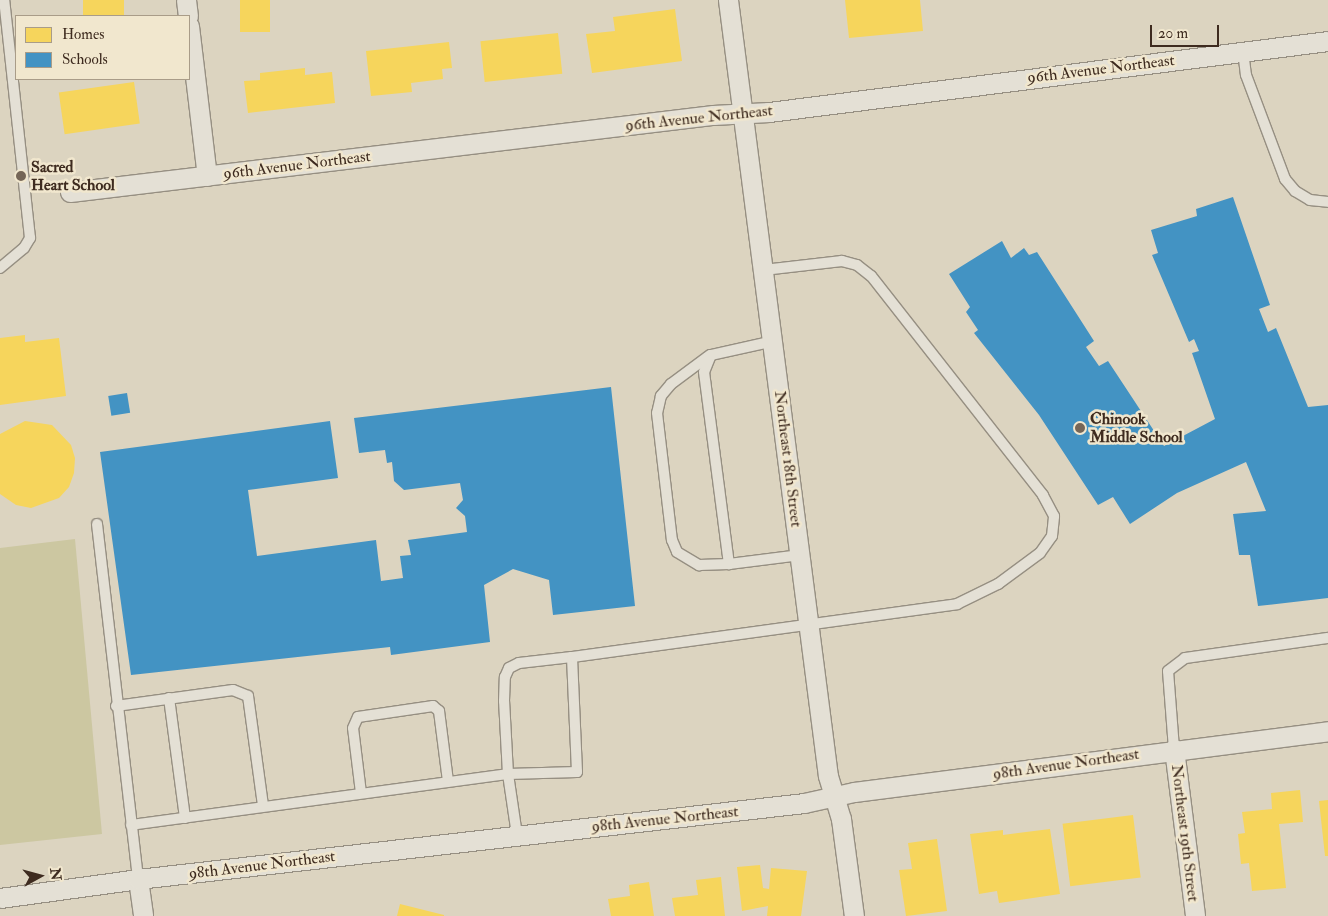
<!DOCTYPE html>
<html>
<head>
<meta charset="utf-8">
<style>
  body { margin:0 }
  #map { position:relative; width:1328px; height:916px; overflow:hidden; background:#dcd4c0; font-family:"IM FELL Double Pica",serif }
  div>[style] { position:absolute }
  .green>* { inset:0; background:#ccc7a1 }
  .homes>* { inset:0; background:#f6d55c; transform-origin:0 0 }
  .schools>* { inset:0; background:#4393c3; transform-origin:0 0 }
  .roads { filter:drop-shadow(1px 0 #968f82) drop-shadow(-1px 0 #968f82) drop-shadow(0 1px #968f82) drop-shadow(0 -1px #968f82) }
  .lane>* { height:10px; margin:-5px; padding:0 5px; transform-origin:5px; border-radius:5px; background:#e4e0d5 }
  .street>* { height:19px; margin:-9.5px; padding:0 9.5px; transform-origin:9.5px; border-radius:9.5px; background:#e4e0d5 }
  .dots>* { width:14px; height:14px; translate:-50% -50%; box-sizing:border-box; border:2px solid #f1e7ce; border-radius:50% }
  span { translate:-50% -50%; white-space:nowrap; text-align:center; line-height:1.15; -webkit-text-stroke:5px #f1e7ce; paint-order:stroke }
  .street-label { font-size:16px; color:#3e2b1f }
  .poi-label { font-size:16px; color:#3e2b1f; font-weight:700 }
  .left { translate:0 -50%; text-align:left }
  .legend { position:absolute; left:15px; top:15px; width:175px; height:65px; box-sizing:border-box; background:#f1e7ce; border:1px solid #a99c88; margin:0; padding:6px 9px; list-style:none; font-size:15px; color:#3e2b1f }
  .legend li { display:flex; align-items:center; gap:10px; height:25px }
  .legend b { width:25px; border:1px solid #a99c88 }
  .north { position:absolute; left:15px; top:851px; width:50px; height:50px; -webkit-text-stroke:4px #f1e7ce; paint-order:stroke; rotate:83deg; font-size:14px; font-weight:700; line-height:20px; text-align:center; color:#3e2b1f }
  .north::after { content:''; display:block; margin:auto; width:18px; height:22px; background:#3e2b1f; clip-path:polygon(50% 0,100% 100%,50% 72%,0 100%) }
  .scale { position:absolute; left:1150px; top:25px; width:69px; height:22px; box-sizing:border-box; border:2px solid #3e2b1f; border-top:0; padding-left:6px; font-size:15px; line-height:18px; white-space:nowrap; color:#3e2b1f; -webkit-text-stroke:4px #f1e7ce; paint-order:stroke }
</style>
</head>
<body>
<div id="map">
  <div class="green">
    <div style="clip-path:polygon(75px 539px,102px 834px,0 845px,0 548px)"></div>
  </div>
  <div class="homes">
    <div style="left:83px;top:0;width:41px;height:16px"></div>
    <div style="left:240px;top:0;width:30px;height:32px"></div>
    <div style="clip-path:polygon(845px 0,920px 0,923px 31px,849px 38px)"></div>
    <div style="clip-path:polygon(675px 9px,682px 61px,592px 73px,586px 34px,615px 31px,613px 17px)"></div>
    <div style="left:558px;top:33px;width:41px;height:78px;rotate:84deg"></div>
    <div style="clip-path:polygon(449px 42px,452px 68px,442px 69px,443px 79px,411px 83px,412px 92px,371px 96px,366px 51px)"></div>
    <div style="clip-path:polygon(305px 68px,305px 75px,332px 72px,335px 103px,248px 113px,244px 81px,260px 80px,260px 73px)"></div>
    <div style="left:134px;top:82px;width:42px;height:76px;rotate:82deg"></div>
    <div style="clip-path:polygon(25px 335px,25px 342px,59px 338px,66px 396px,0 405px,0 338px)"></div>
    <div style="clip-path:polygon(25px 421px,52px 425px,71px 445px,75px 458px,74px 473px,69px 487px,59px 498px,31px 508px,16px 505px,0 494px,0 434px)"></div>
    <div style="clip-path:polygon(1300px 790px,1303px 822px,1279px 824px,1286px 888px,1252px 891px,1249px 863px,1241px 864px,1238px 834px,1245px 833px,1242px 812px,1272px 809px,1271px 793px)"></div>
    <div style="clip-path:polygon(1328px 800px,1328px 856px,1325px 856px,1319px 801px)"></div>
    <div style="left:1133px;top:815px;width:63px;height:71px;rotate:83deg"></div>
    <div style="clip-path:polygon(1050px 829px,1060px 894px,999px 903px,997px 891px,979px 894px,970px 834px,1003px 830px,1003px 835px)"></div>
    <div style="clip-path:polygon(937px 839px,947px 911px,906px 916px,899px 870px,912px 869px,908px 843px)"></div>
    <div style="clip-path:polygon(760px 865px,763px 888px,769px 889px,771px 868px,807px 871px,801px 916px,767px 916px,768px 906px,742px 911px,737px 867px)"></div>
    <div style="clip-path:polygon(721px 877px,725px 916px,675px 916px,672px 898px,698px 895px,696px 880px)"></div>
    <div style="clip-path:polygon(649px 882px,654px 916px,611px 916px,608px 899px,630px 896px,629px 885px)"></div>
    <div style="clip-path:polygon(400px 904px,444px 915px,444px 916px,397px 916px)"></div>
  </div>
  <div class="schools">
    <div style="clip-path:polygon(1233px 197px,1270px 305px,1259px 309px,1268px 332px,1276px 328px,1308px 407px,1328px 405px,1328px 598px,1258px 606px,1250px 555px,1239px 555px,1233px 514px,1266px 511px,1246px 462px,1177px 493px,1130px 524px,1113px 497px,1098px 505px,1039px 415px,974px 333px,978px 330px,966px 312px,970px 307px,949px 274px,1002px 241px,1011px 258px,1024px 248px,1029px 255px,1037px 252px,1094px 341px,1086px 347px,1099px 366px,1108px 361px,1164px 446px,1215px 419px,1192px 353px,1199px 351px,1194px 339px,1189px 342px,1152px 255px,1158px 253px,1151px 230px,1197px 216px,1196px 209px)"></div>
    <div style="clip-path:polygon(611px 387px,635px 606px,553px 615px,549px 580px,513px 569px,484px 585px,490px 642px,391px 655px,390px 647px,131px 675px,100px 452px,330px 421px,338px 478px,248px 490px,257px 556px,376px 540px,381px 581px,403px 578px,400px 556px,411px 555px,408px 540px,467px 532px,465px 516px,456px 508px,463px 500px,460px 483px,404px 490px,394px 481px,392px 462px,387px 463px,385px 450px,359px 453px,354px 418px)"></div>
    <div style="left:127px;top:393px;width:20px;height:19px;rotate:81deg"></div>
  </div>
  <div class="roads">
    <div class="lane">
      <div style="left:1243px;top:51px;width:24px;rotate:83deg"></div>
      <div style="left:1246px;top:75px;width:111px;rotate:69.4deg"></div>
      <div style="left:1285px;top:179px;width:16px;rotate:50deg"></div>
      <div style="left:1295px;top:191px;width:17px;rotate:31deg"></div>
      <div style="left:1310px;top:200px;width:18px;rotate:6deg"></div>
      <div style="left:0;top:268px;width:31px;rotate:-40deg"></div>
      <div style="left:24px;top:248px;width:12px;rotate:-59deg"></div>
      <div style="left:30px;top:238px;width:239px;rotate:-96.2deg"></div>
      <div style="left:774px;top:341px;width:65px;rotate:167.5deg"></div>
      <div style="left:711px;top:355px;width:18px;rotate:112deg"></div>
      <div style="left:704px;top:372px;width:194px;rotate:82.6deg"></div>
      <div style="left:729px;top:564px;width:72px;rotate:-7.2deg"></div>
      <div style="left:710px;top:355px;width:49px;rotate:143.4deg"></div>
      <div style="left:671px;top:384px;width:16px;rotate:130deg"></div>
      <div style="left:661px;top:396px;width:17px;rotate:103deg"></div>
      <div style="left:657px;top:413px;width:128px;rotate:83.3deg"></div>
      <div style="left:672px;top:540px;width:13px;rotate:67deg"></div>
      <div style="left:677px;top:552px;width:26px;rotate:31deg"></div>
      <div style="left:699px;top:565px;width:30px;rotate:-2deg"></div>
      <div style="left:97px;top:524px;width:357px;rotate:83.4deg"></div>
      <div style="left:169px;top:698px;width:121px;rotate:82.4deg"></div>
      <div style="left:116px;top:706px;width:118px;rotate:-7.8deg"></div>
      <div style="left:233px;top:690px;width:16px;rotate:22deg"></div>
      <div style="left:248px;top:696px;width:111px;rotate:82.2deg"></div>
      <div style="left:1174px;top:749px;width:78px;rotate:-94.4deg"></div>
      <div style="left:1168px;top:671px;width:21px;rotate:-37deg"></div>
      <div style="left:1185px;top:658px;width:144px;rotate:-8deg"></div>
      <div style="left:361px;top:793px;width:65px;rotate:-97deg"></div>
      <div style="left:353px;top:728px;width:12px;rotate:-66deg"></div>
      <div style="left:358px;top:717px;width:76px;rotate:-8.3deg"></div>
      <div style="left:433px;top:706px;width:8px;rotate:40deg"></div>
      <div style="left:439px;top:711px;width:71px;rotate:82.7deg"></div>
      <div style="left:131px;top:825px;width:380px;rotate:-7.7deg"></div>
      <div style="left:508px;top:774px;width:73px;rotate:-93.1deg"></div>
      <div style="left:504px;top:701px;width:24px;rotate:-88deg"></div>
      <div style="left:505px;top:677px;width:10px;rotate:-66deg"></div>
      <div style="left:509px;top:668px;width:11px;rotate:-27deg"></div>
      <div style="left:519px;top:663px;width:53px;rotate:-6.5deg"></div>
      <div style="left:517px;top:835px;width:62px;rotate:-98.4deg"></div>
      <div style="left:508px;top:774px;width:69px;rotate:-1.7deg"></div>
      <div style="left:577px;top:772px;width:115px;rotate:-92.5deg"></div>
      <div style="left:572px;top:657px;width:389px;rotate:-7.8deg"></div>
      <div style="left:957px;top:604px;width:46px;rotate:-26deg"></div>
      <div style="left:998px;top:584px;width:52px;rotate:-36.4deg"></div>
      <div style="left:1040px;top:553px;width:21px;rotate:-55deg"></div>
      <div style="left:1052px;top:536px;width:20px;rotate:-84deg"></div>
      <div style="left:1054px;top:516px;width:24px;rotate:-118deg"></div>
      <div style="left:1043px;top:495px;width:278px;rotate:-128.1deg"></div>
      <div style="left:871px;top:276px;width:18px;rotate:-142deg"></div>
      <div style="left:857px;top:265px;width:16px;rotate:-165deg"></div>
      <div style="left:842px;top:261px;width:79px;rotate:173.4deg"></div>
    </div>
    <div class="street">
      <div style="left:186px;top:0;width:16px;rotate:83deg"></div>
      <div style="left:728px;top:0;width:782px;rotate:82.66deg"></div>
      <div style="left:828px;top:776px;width:45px;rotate:73.2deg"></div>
      <div style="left:841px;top:819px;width:98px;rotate:82.4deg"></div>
      <div style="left:189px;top:26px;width:151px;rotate:83.2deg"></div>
      <div style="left:70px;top:192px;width:648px;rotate:-6.83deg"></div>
      <div style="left:713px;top:115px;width:56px;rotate:-3.1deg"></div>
      <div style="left:769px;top:112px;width:563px;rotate:-7.24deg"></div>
      <div style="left:1174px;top:749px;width:168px;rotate:82.8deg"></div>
      <div style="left:138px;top:879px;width:37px;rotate:82deg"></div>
      <div style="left:0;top:898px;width:139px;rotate:-7.8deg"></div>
      <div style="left:138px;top:879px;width:670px;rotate:-6.51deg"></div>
      <div style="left:804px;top:803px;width:51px;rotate:-12.4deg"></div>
      <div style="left:854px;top:792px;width:478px;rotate:-7.3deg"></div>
    </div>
  </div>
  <div class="dots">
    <div style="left:21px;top:176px;background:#756657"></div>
    <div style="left:1080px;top:428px;background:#756657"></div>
  </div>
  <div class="street-label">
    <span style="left:1101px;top:69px;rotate:-7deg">96th Avenue Northeast</span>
    <span style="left:699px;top:118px;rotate:-6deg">96th Avenue Northeast</span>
    <span style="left:297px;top:165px;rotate:-7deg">96th Avenue Northeast</span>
    <span style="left:788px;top:459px;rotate:83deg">Northeast 18th Street</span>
    <span style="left:1066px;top:764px;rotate:-8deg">98th Avenue Northeast</span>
    <span style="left:665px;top:819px;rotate:-6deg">98th Avenue Northeast</span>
    <span style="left:1185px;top:833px;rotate:83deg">Northeast 19th Street</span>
    <span style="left:262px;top:865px;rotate:-7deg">98th Avenue Northeast</span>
  </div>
  <div class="poi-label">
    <span class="left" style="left:31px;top:176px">Sacred<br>Heart School</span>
    <span class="left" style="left:1090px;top:428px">Chinook<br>Middle School</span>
  </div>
  <ul class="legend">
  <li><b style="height:14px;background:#f6d55c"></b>Homes</li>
  <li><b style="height:14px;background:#4393c3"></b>Schools</li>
  </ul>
  <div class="north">N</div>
  <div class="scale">20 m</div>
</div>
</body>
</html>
